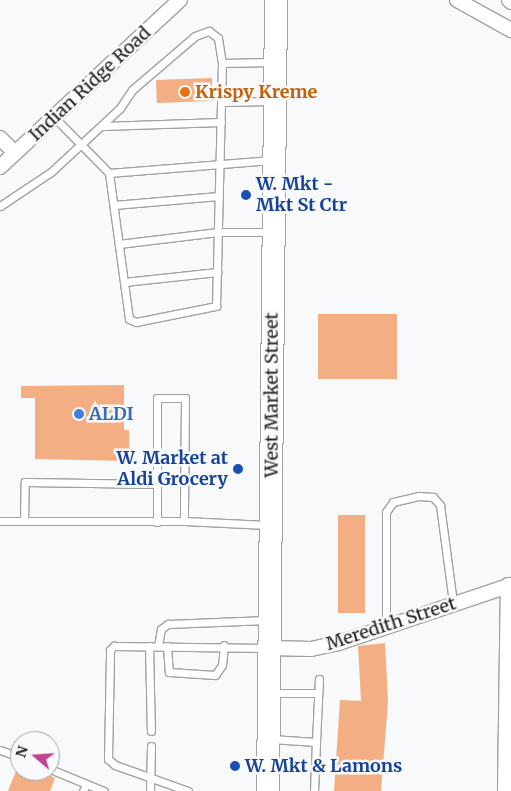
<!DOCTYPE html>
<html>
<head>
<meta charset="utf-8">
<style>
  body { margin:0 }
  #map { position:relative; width:511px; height:791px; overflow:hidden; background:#f8f9fa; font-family:Merriweather,serif }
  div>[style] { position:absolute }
  .building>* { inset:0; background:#f4ae83; transform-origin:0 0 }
  .roads { filter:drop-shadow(1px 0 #a2a2a3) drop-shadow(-1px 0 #a2a2a3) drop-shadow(0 1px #a2a2a3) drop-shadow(0 -1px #a2a2a3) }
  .service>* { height:7px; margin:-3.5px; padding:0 3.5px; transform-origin:3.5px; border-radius:3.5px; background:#fff }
  .minor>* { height:14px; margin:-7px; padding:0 7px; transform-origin:7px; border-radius:7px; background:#fff }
  .primary>* { height:22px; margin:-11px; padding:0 11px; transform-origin:11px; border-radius:11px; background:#fff }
  .dots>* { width:14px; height:14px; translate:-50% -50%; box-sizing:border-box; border:2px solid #f8f9fa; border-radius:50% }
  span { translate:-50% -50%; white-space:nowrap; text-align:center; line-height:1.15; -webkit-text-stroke:5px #f8f9fa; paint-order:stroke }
  .street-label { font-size:18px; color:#202121 }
  .food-label { font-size:18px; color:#c56008; font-weight:700 }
  .left { translate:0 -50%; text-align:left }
  .transit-label { font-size:18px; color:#164399; font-weight:700 }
  .right { translate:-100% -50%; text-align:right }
  .shop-label { font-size:18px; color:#366cbe; font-weight:700 }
  .north { position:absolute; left:10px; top:731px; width:50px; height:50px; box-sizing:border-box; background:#f8f9fa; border:1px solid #a2a3a3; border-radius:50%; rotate:288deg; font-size:14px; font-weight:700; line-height:20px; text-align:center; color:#202121 }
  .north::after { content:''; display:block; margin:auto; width:18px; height:22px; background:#c14392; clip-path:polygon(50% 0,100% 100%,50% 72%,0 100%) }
</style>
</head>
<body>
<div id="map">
  <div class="building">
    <div style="left:212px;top:78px;width:23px;height:56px;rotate:88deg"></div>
    <div style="left:318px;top:314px;width:79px;height:65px"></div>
    <div style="clip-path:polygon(124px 385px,124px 430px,129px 430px,129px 461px,35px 459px,35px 398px,21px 398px,21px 386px)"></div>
    <div style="left:338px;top:515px;width:27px;height:98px"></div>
    <div style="clip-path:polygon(385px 643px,388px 701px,381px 791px,334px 791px,340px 700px,361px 701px,358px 646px)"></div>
    <div style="clip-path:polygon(16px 771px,39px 771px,55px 778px,50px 791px,8px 791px)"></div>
  </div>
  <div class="roads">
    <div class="service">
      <div style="left:222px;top:63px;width:50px;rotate:-1.1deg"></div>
      <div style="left:222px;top:102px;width:49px;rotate:-1.2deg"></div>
      <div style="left:54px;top:117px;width:78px;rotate:45.5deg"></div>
      <div style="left:109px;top:173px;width:147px;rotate:82.2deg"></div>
      <div style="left:129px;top:319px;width:8px;rotate:23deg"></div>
      <div style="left:136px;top:322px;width:82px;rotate:-11.3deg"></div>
      <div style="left:216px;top:306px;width:74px;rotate:-88.5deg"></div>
      <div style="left:218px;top:232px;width:100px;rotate:173.1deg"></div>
      <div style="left:103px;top:126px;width:118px;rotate:-1.9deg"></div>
      <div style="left:109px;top:173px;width:163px;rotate:-4.6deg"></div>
      <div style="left:114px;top:205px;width:105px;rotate:-4.9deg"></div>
      <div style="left:0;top:206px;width:61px;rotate:-33.7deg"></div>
      <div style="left:51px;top:172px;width:94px;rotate:-42.8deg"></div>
      <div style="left:120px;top:108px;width:22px;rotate:-56deg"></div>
      <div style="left:132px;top:90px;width:83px;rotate:-40.6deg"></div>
      <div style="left:195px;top:36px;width:15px;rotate:-20deg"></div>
      <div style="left:209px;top:31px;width:11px;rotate:38deg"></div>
      <div style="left:218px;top:38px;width:25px;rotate:81deg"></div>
      <div style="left:222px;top:63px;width:169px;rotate:91.4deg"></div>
      <div style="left:218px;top:232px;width:53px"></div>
      <div style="left:124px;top:282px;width:94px;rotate:-6.1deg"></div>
      <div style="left:0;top:521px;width:184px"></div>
      <div style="left:184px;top:521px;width:83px;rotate:2.8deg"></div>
      <div style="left:24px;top:521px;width:39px;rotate:-89deg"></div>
      <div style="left:25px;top:482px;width:131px;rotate:0.9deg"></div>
      <div style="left:157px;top:522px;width:124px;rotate:-90deg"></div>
      <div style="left:157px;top:398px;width:28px"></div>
      <div style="left:185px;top:398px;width:123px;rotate:90.5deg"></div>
      <div style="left:386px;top:626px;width:114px;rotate:-90deg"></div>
      <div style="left:386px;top:512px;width:12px;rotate:-55deg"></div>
      <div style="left:393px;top:502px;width:27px;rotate:-13deg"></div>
      <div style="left:419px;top:496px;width:14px;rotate:4deg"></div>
      <div style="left:433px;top:497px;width:11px;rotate:49deg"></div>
      <div style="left:440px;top:505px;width:99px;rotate:82.4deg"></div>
      <div style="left:149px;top:646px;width:85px;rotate:88.7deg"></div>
      <div style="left:158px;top:646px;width:17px;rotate:-80deg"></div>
      <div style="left:161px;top:629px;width:9px;rotate:-36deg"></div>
      <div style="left:168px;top:624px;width:99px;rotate:-2.3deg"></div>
      <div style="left:167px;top:646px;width:26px;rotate:86deg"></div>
      <div style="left:169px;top:672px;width:46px;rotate:3.7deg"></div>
      <div style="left:215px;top:675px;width:12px;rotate:-55deg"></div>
      <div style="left:222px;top:665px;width:20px;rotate:-84deg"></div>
      <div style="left:272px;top:693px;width:46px"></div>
      <div style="left:271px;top:739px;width:45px;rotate:3.8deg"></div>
      <div style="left:316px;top:742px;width:49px;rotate:92.3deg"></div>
      <div style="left:316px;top:742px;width:63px;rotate:-87.3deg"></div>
      <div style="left:0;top:750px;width:21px;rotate:19deg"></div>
      <div style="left:50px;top:769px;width:58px;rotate:22.2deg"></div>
      <div style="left:83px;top:791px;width:8px;rotate:-67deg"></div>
      <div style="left:150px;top:791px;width:45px;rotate:-88.7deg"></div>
      <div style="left:188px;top:791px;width:77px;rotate:-160.4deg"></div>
      <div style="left:115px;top:765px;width:9px;rotate:-139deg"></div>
      <div style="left:108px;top:759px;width:109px;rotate:-88.9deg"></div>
      <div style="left:110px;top:650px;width:6px;rotate:-45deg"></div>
      <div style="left:114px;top:646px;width:152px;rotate:0.8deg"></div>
    </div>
    <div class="minor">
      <div style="left:457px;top:0;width:62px;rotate:29.1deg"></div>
      <div style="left:509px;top:0;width:3px;rotate:45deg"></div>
      <div style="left:0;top:138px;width:21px;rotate:45deg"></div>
      <div style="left:0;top:167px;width:246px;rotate:-42.9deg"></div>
      <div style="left:270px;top:648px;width:41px;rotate:1.4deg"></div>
      <div style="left:311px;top:649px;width:29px;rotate:-12deg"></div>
      <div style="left:339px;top:643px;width:182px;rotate:-18.6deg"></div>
      <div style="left:505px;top:791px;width:206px;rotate:-89.2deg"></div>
    </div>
    <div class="primary">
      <div style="left:268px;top:791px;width:791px;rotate:-89.42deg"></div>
    </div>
  </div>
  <div class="dots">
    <div style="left:185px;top:92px;background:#e8710a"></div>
    <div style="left:246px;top:195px;background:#1a4fb4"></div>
    <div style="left:79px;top:414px;background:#3f7fe0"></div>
    <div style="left:238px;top:469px;background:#1a4fb4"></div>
    <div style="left:235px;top:766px;background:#1a4fb4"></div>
  </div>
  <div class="street-label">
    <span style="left:90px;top:84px;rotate:-43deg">Indian Ridge Road</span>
    <span style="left:272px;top:395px;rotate:-90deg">West Market Street</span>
    <span style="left:391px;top:624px;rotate:-18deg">Meredith Street</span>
  </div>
  <div class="food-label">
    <span class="left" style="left:195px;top:92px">Krispy Kreme</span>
  </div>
  <div class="transit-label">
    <span class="left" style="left:256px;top:195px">W. Mkt -<br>Mkt St Ctr</span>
    <span class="right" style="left:228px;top:469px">W. Market at<br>Aldi Grocery</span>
    <span class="left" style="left:245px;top:766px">W. Mkt &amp; Lamons</span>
  </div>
  <div class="shop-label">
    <span class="left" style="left:89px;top:414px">ALDI</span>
  </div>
  <div class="north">N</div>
</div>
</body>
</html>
